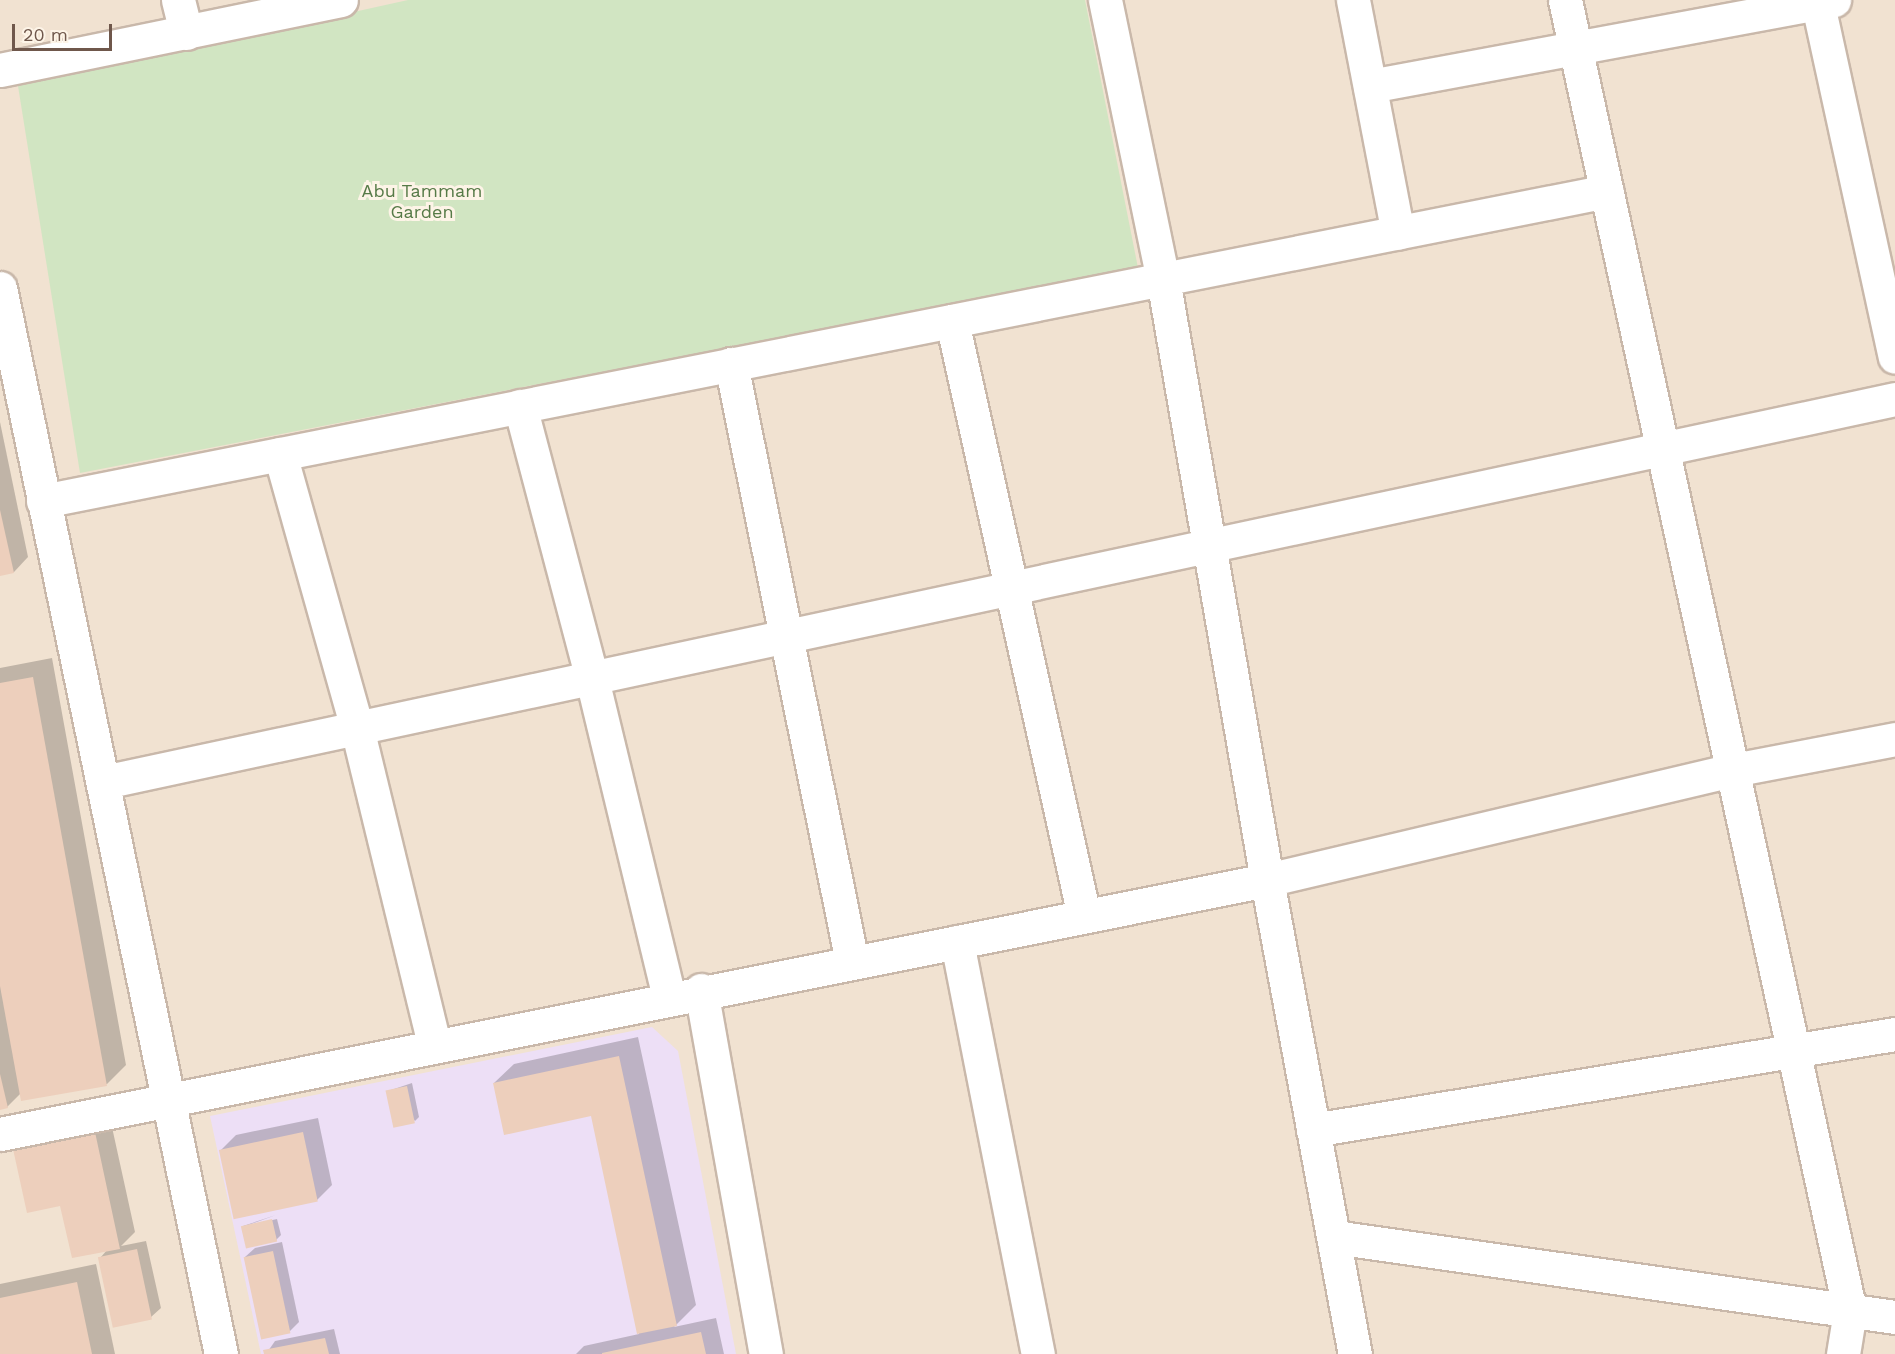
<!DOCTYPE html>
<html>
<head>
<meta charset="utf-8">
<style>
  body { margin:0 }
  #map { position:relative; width:1895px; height:1354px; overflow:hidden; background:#faf0e2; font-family:"Work Sans",sans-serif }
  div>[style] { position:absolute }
  .residential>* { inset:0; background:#f1e2d1; transform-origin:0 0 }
  .education>* { inset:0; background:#eddff6 }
  .green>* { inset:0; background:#d1e5c2 }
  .shadow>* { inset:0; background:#0003 }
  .building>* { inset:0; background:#edcfbc; transform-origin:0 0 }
  .roads { filter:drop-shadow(2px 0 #c9b8aa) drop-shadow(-2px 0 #c9b8aa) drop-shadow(0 2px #c9b8aa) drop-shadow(0 -2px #c9b8aa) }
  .minor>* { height:33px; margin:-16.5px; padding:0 16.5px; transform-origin:16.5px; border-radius:16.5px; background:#fff }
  span { translate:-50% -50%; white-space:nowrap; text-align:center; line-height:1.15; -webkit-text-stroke:6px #fdf4e7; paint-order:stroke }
  .park-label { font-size:18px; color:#567a47 }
  .scale { position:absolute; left:12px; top:24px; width:100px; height:27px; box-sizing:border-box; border:3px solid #6f574b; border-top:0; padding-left:8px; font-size:18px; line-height:21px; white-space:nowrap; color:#6f574b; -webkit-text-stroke:4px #fdf4e7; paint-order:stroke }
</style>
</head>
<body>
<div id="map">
  <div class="residential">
    <div style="left:0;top:0;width:1895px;height:1354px"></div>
  </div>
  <div class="education">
    <div style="clip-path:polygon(652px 1027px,678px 1051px,736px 1354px,261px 1354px,210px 1116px)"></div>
  </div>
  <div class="green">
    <div style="clip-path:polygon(408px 0,1085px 0,1138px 268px,80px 473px,18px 86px)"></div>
  </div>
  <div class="shadow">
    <div style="clip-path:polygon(0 422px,28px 557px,14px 572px,0 575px)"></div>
    <div style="clip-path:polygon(52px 658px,126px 1065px,107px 1084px,22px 1099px,21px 1093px,7px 1107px,0 1108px,0 668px)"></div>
    <div style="clip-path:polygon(638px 1037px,696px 1305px,674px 1327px,716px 1318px,724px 1354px,576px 1354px,584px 1346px,639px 1334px,592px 1115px,494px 1083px,514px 1064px)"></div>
    <div style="clip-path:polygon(412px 1083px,419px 1117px,415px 1121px,388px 1091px)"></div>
    <div style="clip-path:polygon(110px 1118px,135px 1232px,121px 1246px,146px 1241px,161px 1308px,151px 1317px,100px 1258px,108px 1249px,61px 1204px,15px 1150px,30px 1135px)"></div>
    <div style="clip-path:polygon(318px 1118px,332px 1185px,317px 1200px,221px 1150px,236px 1135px)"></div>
    <div style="clip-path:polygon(276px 1215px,246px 1226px,277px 1219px,281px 1235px,276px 1240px,243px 1226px)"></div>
    <div style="clip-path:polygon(282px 1242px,299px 1322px,289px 1332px,245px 1257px,255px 1248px)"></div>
    <div style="clip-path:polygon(96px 1264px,115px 1354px,0 1354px,0 1284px)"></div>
    <div style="clip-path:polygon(334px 1329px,340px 1354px,266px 1354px,275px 1341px)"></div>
  </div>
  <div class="building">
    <div style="clip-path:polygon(0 510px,14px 573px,0 576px)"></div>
    <div style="clip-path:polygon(33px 677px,107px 1086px,21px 1101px,0 986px,0 683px)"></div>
    <div style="clip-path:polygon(619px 1056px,677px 1326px,637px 1334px,591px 1116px,504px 1135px,493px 1083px)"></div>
    <div style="clip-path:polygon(0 1074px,8px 1108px,0 1110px)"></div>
    <div style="left:407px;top:1086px;width:38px;height:22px;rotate:78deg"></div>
    <div style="clip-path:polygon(95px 1132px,120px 1249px,72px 1258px,60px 1206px,27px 1213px,13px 1149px)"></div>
    <div style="left:303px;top:1132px;width:71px;height:86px;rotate:78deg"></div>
    <div style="left:272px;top:1219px;width:23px;height:32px;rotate:77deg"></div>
    <div style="left:137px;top:1249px;width:72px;height:40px;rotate:78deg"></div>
    <div style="left:273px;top:1251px;width:84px;height:30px;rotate:78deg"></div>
    <div style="clip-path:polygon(77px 1282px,92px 1354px,0 1354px,0 1298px)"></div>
    <div style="clip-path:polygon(701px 1332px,706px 1354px,602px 1354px,602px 1353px)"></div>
    <div style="clip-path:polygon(325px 1338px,329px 1354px,264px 1354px,263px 1350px)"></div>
  </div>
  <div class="roads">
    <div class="minor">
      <div style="left:178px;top:0;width:34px;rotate:76deg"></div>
      <div style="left:1105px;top:0;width:285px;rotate:78.3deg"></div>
      <div style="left:1163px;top:279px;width:610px;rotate:80.18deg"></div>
      <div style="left:1267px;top:880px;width:482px;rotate:79.5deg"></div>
      <div style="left:1353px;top:0;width:237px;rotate:79.1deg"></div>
      <div style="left:1565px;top:0;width:1342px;rotate:77.74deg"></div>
      <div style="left:1850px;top:1311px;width:44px;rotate:99.2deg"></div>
      <div style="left:1817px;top:0;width:365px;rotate:77.7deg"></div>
      <div style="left:0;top:70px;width:348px;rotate:-11.6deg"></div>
      <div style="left:1370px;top:86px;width:472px;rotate:-10.5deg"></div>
      <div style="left:0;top:288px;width:1089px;rotate:78.29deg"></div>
      <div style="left:952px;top:321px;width:609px;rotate:77.49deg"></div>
      <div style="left:731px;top:364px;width:610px;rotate:78.56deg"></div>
      <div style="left:520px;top:406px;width:282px;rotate:75.2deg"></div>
      <div style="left:592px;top:679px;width:327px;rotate:76.4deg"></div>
      <div style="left:280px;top:454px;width:285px;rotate:74.3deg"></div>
      <div style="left:357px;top:728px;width:326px;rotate:76.3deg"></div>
      <div style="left:43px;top:501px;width:1594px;rotate:-11.21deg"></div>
      <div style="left:104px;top:782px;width:1831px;rotate:-12.07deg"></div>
      <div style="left:957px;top:942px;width:420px;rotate:78.9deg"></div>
      <div style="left:701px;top:990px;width:370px;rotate:79.9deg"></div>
      <div style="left:1313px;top:1130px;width:590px;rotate:-9.37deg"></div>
      <div style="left:0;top:1134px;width:1292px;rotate:-11.34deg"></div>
      <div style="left:1267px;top:880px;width:479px;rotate:-13.3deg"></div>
      <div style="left:1733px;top:770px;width:165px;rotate:-10.8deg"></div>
      <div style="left:1334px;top:1237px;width:567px;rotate:8.12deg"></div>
    </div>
  </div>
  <div class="park-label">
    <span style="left:422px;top:202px">Abu Tammam<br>Garden</span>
  </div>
  <div class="scale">20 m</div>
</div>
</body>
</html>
